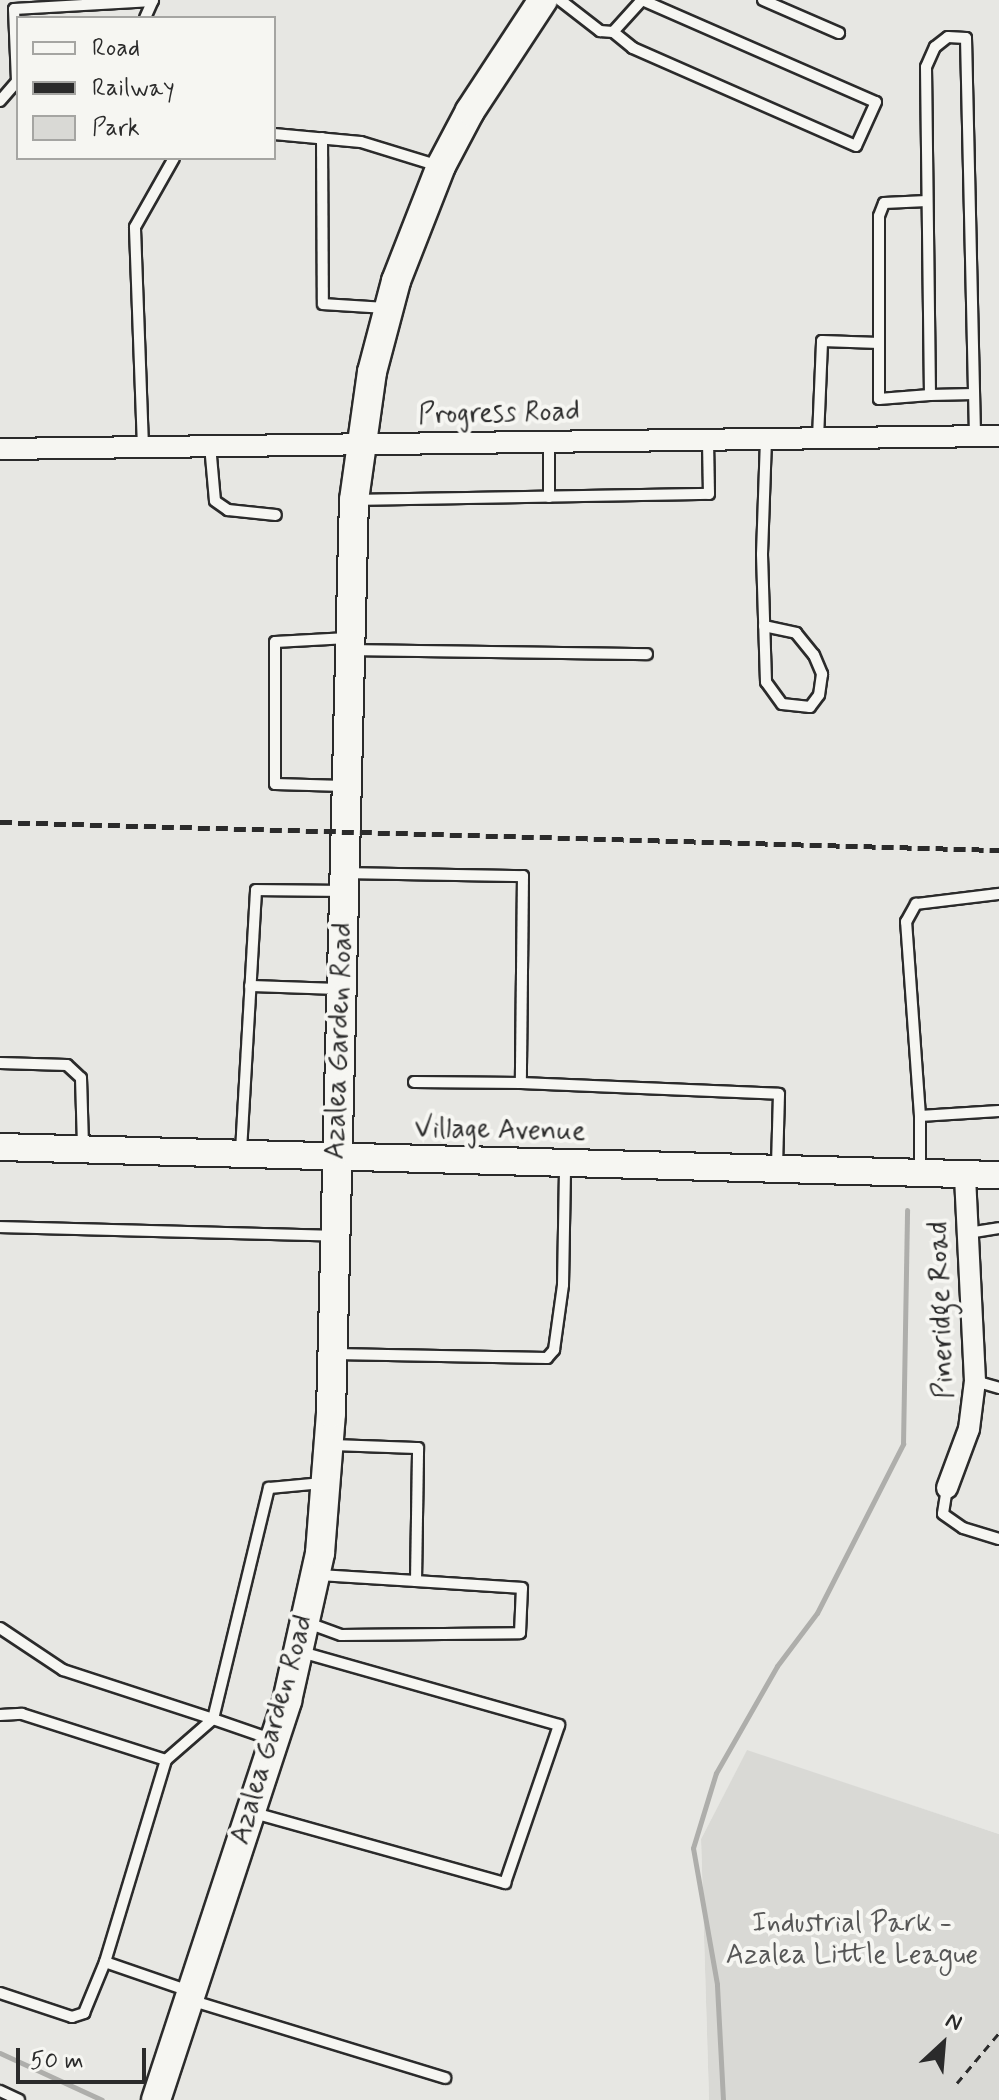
<!DOCTYPE html>
<html>
<head>
<meta charset="utf-8">
<style>
  body { margin:0 }
  #map { position:relative; width:999px; height:2100px; overflow:hidden; background:#f6f6f2; font-family:Mynerve,sans-serif }
  div>[style] { position:absolute }
  .built>* { inset:0; background:#e7e7e3 }
  .green>* { inset:0; background:#d9d9d5 }
  .stream>* { height:5px; margin:-2.5px; padding:0 2.5px; transform-origin:2.5px; border-radius:2.5px; background:#aeaeab }
  .path>* { height:3px; margin-top:-1.5px; transform-origin:0; background:repeating-linear-gradient(90deg,#2b2b2b 0 8px,transparent 0 14px) }
  .roads { filter:drop-shadow(2px 0 #2b2b2b) drop-shadow(-2px 0 #2b2b2b) drop-shadow(0 2px #2b2b2b) drop-shadow(0 -2px #2b2b2b) }
  .service>* { height:10px; margin:-5px; padding:0 5px; transform-origin:5px; border-radius:5px; background:#f6f6f2 }
  .minor>* { height:20px; margin:-10px; padding:0 10px; transform-origin:10px; border-radius:10px; background:#f6f6f2 }
  .tertiary>* { height:26px; margin:-13px; padding:0 13px; transform-origin:13px; border-radius:13px; background:#f6f6f2 }
  .secondary>* { height:28px; margin:-14px; padding:0 14px; transform-origin:14px; border-radius:14px; background:#f6f6f2 }
  .rail>* { height:5px; margin-top:-2.5px; transform-origin:0; background:repeating-linear-gradient(90deg,#2b2b2b 0 12px,transparent 0 18px) }
  span { translate:-50% -50%; white-space:nowrap; text-align:center; line-height:1.15; -webkit-text-stroke:8px #f6f6f2; paint-order:stroke }
  .street-label { font-size:28px; color:#2b2b2b }
  .park-label { font-size:28px; color:#565656 }
  .legend { position:absolute; left:16px; top:16px; width:260px; height:144px; box-sizing:border-box; background:#f6f6f2; border:2px solid #a5a5a2; margin:0; padding:10px 14px; list-style:none; font-size:24px; color:#2b2b2b }
  .legend li { display:flex; align-items:center; gap:16px; height:40px }
  .legend b { width:40px; border:2px solid #a5a5a2 }
  .north { position:absolute; left:903px; top:2004px; width:80px; height:80px; -webkit-text-stroke:6px #f6f6f2; paint-order:stroke; rotate:26deg; font-size:22px; font-weight:700; line-height:32px; text-align:center; color:#2b2b2b }
  .north::after { content:''; display:block; margin:auto; width:28px; height:36px; background:#2b2b2b; clip-path:polygon(50% 0,100% 100%,50% 72%,0 100%) }
  .scale { position:absolute; left:16px; top:2048px; width:130px; height:36px; box-sizing:border-box; border:4px solid #2b2b2b; border-top:0; padding-left:10px; font-size:24px; line-height:28px; white-space:nowrap; color:#2b2b2b; -webkit-text-stroke:6px #f6f6f2; paint-order:stroke }
</style>
</head>
<body>
<div id="map">
  <div class="built">
    <div style="clip-path:polygon(evenodd,0 0,999px 0,999px 1834px,747px 1751px,701px 1839px,709px 2100px,0 2100px,0 0,18px 18px,274px 18px,274px 158px,18px 158px,18px 18px)"></div>
  </div>
  <div class="green">
    <div style="clip-path:polygon(747px 1750px,999px 1834px,999px 2100px,709px 2100px,701px 1839px)"></div>
  </div>
  <div class="stream">
    <div style="left:0;top:2053px;width:112px;rotate:24.7deg"></div>
    <div style="left:723px;top:2100px;width:116px;rotate:-93deg"></div>
    <div style="left:717px;top:1984px;width:138px;rotate:-100deg"></div>
    <div style="left:693px;top:1848px;width:78px;rotate:-73deg"></div>
    <div style="left:716px;top:1773px;width:123px;rotate:-60.3deg"></div>
    <div style="left:777px;top:1666px;width:66px;rotate:-53deg"></div>
    <div style="left:817px;top:1613px;width:190px;rotate:-63deg"></div>
    <div style="left:903px;top:1444px;width:234px;rotate:-89deg"></div>
  </div>
  <div class="path">
    <div style="left:957px;top:2083px;width:65px;rotate:-50deg"></div>
  </div>
  <div class="roads">
    <div class="service">
      <div style="left:560px;top:0;width:51px;rotate:37.8deg"></div>
      <div style="left:600px;top:31px;width:13px;rotate:4deg"></div>
      <div style="left:613px;top:32px;width:43px;rotate:-47.8deg"></div>
      <div style="left:642px;top:0;width:255px;rotate:23.6deg"></div>
      <div style="left:876px;top:102px;width:48px;rotate:114.4deg"></div>
      <div style="left:856px;top:146px;width:244px;rotate:-156.3deg"></div>
      <div style="left:633px;top:48px;width:26px;rotate:-141deg"></div>
      <div style="left:763px;top:0;width:83px;rotate:23.5deg"></div>
      <div style="left:145px;top:18px;width:20px;rotate:-66deg"></div>
      <div style="left:17px;top:81px;width:72px;rotate:-92.4deg"></div>
      <div style="left:14px;top:9px;width:139px;rotate:-3.3deg"></div>
      <div style="left:0;top:101px;width:28px;rotate:-49deg"></div>
      <div style="left:274px;top:134px;width:87px;rotate:5.3deg"></div>
      <div style="left:361px;top:142px;width:82px;rotate:17.1deg"></div>
      <div style="left:322px;top:138px;width:166px;rotate:89.7deg"></div>
      <div style="left:323px;top:304px;width:62px;rotate:3.7deg"></div>
      <div style="left:927px;top:201px;width:43px;rotate:177.3deg"></div>
      <div style="left:884px;top:203px;width:14px;rotate:111deg"></div>
      <div style="left:879px;top:216px;width:183px;rotate:90deg"></div>
      <div style="left:879px;top:399px;width:51px;rotate:-4.5deg"></div>
      <div style="left:974px;top:394px;width:44px;rotate:178.7deg"></div>
      <div style="left:930px;top:395px;width:328px;rotate:-90.7deg"></div>
      <div style="left:926px;top:67px;width:22px;rotate:-66deg"></div>
      <div style="left:935px;top:47px;width:16px;rotate:-38deg"></div>
      <div style="left:948px;top:37px;width:18px;rotate:3deg"></div>
      <div style="left:966px;top:38px;width:398px;rotate:88.7deg"></div>
      <div style="left:818px;top:438px;width:97px;rotate:-87.6deg"></div>
      <div style="left:822px;top:341px;width:57px;rotate:2deg"></div>
      <div style="left:549px;top:442px;width:55px;rotate:90deg"></div>
      <div style="left:210px;top:445px;width:56px;rotate:84.9deg"></div>
      <div style="left:215px;top:501px;width:16px;rotate:35deg"></div>
      <div style="left:228px;top:510px;width:48px;rotate:5.9deg"></div>
      <div style="left:143px;top:447px;width:220px;rotate:-92.1deg"></div>
      <div style="left:135px;top:227px;width:79px;rotate:-60.5deg"></div>
      <div style="left:356px;top:500px;width:353px;rotate:-1deg"></div>
      <div style="left:709px;top:494px;width:54px;rotate:-91.1deg"></div>
      <div style="left:764px;top:626px;width:33px;rotate:12deg"></div>
      <div style="left:796px;top:633px;width:28px;rotate:51deg"></div>
      <div style="left:814px;top:655px;width:21px;rotate:67deg"></div>
      <div style="left:822px;top:674px;width:21px;rotate:98deg"></div>
      <div style="left:819px;top:695px;width:15px;rotate:127deg"></div>
      <div style="left:810px;top:707px;width:28px;rotate:-174deg"></div>
      <div style="left:782px;top:704px;width:27px;rotate:-126deg"></div>
      <div style="left:766px;top:682px;width:128px;rotate:-91.8deg"></div>
      <div style="left:762px;top:554px;width:115px;rotate:-88deg"></div>
      <div style="left:352px;top:650px;width:295px;rotate:0.8deg"></div>
      <div style="left:344px;top:786px;width:69px;rotate:-178.3deg"></div>
      <div style="left:275px;top:784px;width:142px;rotate:-90deg"></div>
      <div style="left:275px;top:642px;width:73px;rotate:-3.1deg"></div>
      <div style="left:346px;top:873px;width:177px;rotate:1deg"></div>
      <div style="left:523px;top:876px;width:207px;rotate:90.6deg"></div>
      <div style="left:521px;top:1083px;width:258px;rotate:2.4deg"></div>
      <div style="left:779px;top:1094px;width:73px;rotate:91.6deg"></div>
      <div style="left:250px;top:986px;width:90px;rotate:1.9deg"></div>
      <div style="left:0;top:1063px;width:67px;rotate:1.7deg"></div>
      <div style="left:67px;top:1065px;width:19px;rotate:43deg"></div>
      <div style="left:81px;top:1078px;width:69px;rotate:88.3deg"></div>
      <div style="left:414px;top:1082px;width:107px;rotate:0.5deg"></div>
      <div style="left:920px;top:1116px;width:195px;rotate:-94.1deg"></div>
      <div style="left:906px;top:922px;width:21px;rotate:-61deg"></div>
      <div style="left:916px;top:904px;width:84px;rotate:-6.9deg"></div>
      <div style="left:241px;top:1151px;width:261px;rotate:-86.7deg"></div>
      <div style="left:256px;top:890px;width:86px;rotate:0.7deg"></div>
      <div style="left:920px;top:1171px;width:55px;rotate:-90deg"></div>
      <div style="left:920px;top:1116px;width:79px;rotate:-3.6deg"></div>
      <div style="left:0;top:1227px;width:334px;rotate:1.5deg"></div>
      <div style="left:968px;top:1233px;width:31px;rotate:-9deg"></div>
      <div style="left:334px;top:1354px;width:213px;rotate:1.1deg"></div>
      <div style="left:547px;top:1358px;width:11px;rotate:-49deg"></div>
      <div style="left:554px;top:1350px;width:66px;rotate:-82.1deg"></div>
      <div style="left:563px;top:1285px;width:119px;rotate:-89deg"></div>
      <div style="left:975px;top:1381px;width:25px;rotate:16deg"></div>
      <div style="left:947px;top:1488px;width:26px;rotate:99deg"></div>
      <div style="left:943px;top:1514px;width:24px;rotate:35deg"></div>
      <div style="left:963px;top:1528px;width:38px;rotate:17deg"></div>
      <div style="left:319px;top:1575px;width:97px;rotate:3.5deg"></div>
      <div style="left:416px;top:1581px;width:133px;rotate:-89.1deg"></div>
      <div style="left:418px;top:1448px;width:87px;rotate:-178deg"></div>
      <div style="left:308px;top:1623px;width:35px;rotate:20deg"></div>
      <div style="left:341px;top:1635px;width:179px;rotate:-0.6deg"></div>
      <div style="left:520px;top:1633px;width:45px;rotate:-87.5deg"></div>
      <div style="left:522px;top:1588px;width:106px;rotate:-176.2deg"></div>
      <div style="left:0;top:1628px;width:76px;rotate:33.7deg"></div>
      <div style="left:63px;top:1670px;width:158px;rotate:18.1deg"></div>
      <div style="left:213px;top:1719px;width:238px;rotate:-76.4deg"></div>
      <div style="left:269px;top:1488px;width:54px;rotate:-5.3deg"></div>
      <div style="left:0;top:1715px;width:22px;rotate:-3deg"></div>
      <div style="left:22px;top:1714px;width:151px;rotate:17.7deg"></div>
      <div style="left:254px;top:1813px;width:261px;rotate:15.6deg"></div>
      <div style="left:505px;top:1883px;width:167px;rotate:-71.1deg"></div>
      <div style="left:559px;top:1725px;width:268px;rotate:-164.2deg"></div>
      <div style="left:105px;top:1962px;width:211px;rotate:-73.2deg"></div>
      <div style="left:166px;top:1760px;width:62px;rotate:-41.1deg"></div>
      <div style="left:213px;top:1719px;width:65px;rotate:19deg"></div>
      <div style="left:0;top:1993px;width:76px;rotate:18.4deg"></div>
      <div style="left:72px;top:2017px;width:13px;rotate:-18deg"></div>
      <div style="left:84px;top:2013px;width:55px;rotate:-67.6deg"></div>
      <div style="left:105px;top:1962px;width:89px;rotate:19deg"></div>
      <div style="left:190px;top:2000px;width:267px;rotate:17deg"></div>
      <div style="left:0;top:2091px;width:21px;rotate:25deg"></div>
    </div>
    <div class="minor">
      <div style="left:0;top:449px;width:999px;rotate:-0.75deg"></div>
      <div style="left:947px;top:1488px;width:63px;rotate:-69.6deg"></div>
      <div style="left:969px;top:1429px;width:48px;rotate:-82.9deg"></div>
      <div style="left:975px;top:1381px;width:206px;rotate:-92.8deg"></div>
    </div>
    <div class="tertiary">
      <div style="left:0;top:1147px;width:999px;rotate:1.61deg"></div>
    </div>
    <div class="secondary">
      <div style="left:156px;top:2100px;width:420px;rotate:-71.8deg"></div>
      <div style="left:287px;top:1701px;width:152px;rotate:-77.4deg"></div>
      <div style="left:320px;top:1553px;width:140px;rotate:-85.5deg"></div>
      <div style="left:331px;top:1413px;width:913px;rotate:-88.56deg"></div>
      <div style="left:354px;top:500px;width:129px;rotate:-82deg"></div>
      <div style="left:372px;top:372px;width:94px;rotate:-75.2deg"></div>
      <div style="left:396px;top:281px;width:123px;rotate:-68.6deg"></div>
      <div style="left:441px;top:166px;width:62px;rotate:-62.2deg"></div>
      <div style="left:470px;top:111px;width:133px;rotate:-56.7deg"></div>
    </div>
  </div>
  <div class="rail">
    <div style="left:0;top:822px;width:999px;rotate:1.61deg"></div>
  </div>
  <div class="street-label">
    <span style="left:499px;top:414px;rotate:-1deg">Progress Road</span>
    <span style="left:340px;top:1041px;rotate:-88deg">Azalea Garden Road</span>
    <span style="left:500px;top:1131px;rotate:1deg">Village Avenue</span>
    <span style="left:942px;top:1310px;rotate:-92deg">Pineridge Road</span>
    <span style="left:273px;top:1730px;rotate:-74deg">Azalea Garden Road</span>
  </div>
  <div class="park-label">
    <span style="left:852px;top:1940px">Industrial Park -<br>Azalea Little League</span>
  </div>
  <ul class="legend">
  <li><b style="height:10px;background:#f6f6f2"></b>Road</li>
  <li><b style="height:10px;background:#2b2b2b"></b>Railway</li>
  <li><b style="height:22px;background:#d9d9d5"></b>Park</li>
  </ul>
  <div class="north">N</div>
  <div class="scale">50 m</div>
</div>
</body>
</html>
